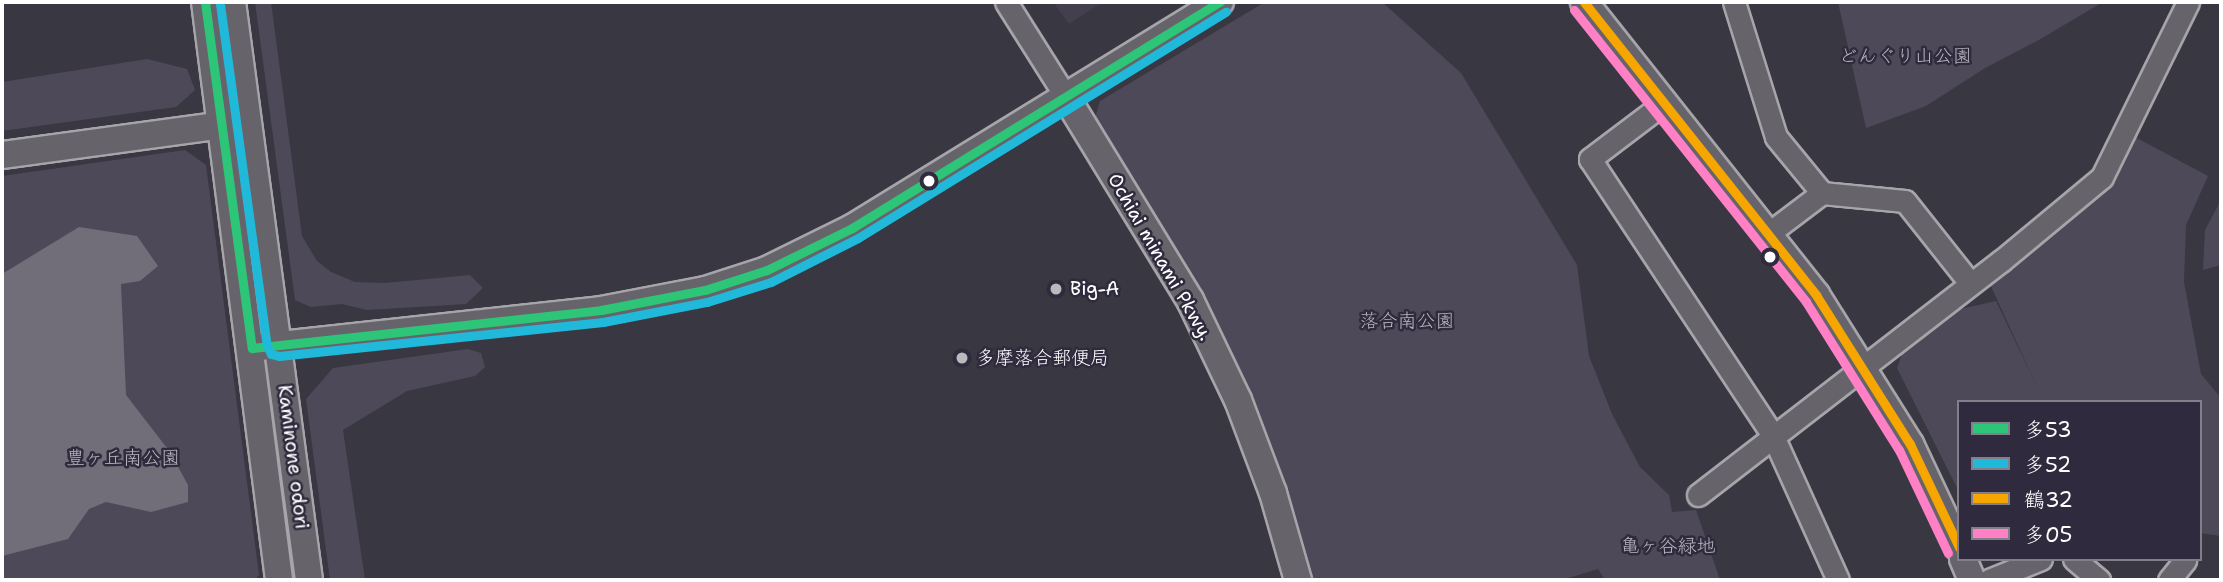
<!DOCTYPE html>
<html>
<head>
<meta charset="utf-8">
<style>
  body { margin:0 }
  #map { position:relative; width:2223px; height:582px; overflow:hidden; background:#393741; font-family:"Shantell Sans","Klee One",sans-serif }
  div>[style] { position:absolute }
  .built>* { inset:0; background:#433f4f }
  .green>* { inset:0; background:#4e4958 }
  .water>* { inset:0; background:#716e79 }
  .roads { filter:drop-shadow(2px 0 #a6a5aa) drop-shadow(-2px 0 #a6a5aa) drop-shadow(0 2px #a6a5aa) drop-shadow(0 -2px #a6a5aa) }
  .minor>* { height:21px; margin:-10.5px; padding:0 10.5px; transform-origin:10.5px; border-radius:10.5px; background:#66646a }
  .tertiary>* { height:26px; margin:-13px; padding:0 13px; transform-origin:13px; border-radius:13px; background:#66646a }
  .bus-1>* { height:9px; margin:-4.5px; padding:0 4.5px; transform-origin:4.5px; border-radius:4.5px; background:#2dc577 }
  .bus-2>* { height:9px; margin:-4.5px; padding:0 4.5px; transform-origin:4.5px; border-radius:4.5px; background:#20b9da }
  .bus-3>* { height:9px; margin:-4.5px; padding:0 4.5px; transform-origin:4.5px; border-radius:4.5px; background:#f7a600 }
  .bus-4>* { height:9px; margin:-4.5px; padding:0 4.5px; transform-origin:4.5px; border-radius:4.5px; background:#ff80c5 }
  .dots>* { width:19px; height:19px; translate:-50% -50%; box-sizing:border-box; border:4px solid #2f2a3d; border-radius:50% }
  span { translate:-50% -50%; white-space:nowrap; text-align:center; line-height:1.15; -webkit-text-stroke:5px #2f2a3d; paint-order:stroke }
  .park-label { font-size:19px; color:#b9b7be }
  .street-label { font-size:19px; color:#fff }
  .poi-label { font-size:19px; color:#fff }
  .left { translate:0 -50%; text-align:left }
  .frame { position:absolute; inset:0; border:4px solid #fff; pointer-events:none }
  .legend { position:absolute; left:1957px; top:400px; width:245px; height:161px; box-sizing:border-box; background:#2f2a3d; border:2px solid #827f8b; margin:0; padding:9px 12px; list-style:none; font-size:21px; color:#fff }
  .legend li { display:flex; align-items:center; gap:14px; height:35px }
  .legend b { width:35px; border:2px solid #827f8b }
</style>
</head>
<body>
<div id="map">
  <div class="built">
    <div style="clip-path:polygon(1053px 2px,1103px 2px,1069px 24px)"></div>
  </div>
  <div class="green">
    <div style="clip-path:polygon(255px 2px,271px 2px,302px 236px,317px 261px,331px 272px,355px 282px,385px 283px,470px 275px,483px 288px,466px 304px,367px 310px,342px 304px,311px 307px,295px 300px)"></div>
    <div style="clip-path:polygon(1265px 2px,1382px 2px,1461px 73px,1577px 265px,1589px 356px,1612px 414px,1640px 467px,1669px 495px,1672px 512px,1696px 510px,1720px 580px,1605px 580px,1598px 569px,1562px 580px,1310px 580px,1203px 300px,1095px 118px,1100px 101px)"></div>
    <div style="clip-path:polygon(1838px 2px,2103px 2px,2037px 41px,1985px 68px,1926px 106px,1866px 128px)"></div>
    <div style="clip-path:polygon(147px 59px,187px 69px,195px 90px,176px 107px,2px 131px,2px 82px)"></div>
    <div style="clip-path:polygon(2135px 137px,2208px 176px,2186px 225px,2184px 282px,2201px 374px,2221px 398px,2221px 536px,2200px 533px,2200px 402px,1959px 402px,1959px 492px,1897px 368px,1902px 354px,1952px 311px,1996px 301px,2038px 389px,1989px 282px,2110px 185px)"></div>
    <div style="clip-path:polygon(185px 150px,206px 165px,259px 575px,255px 580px,2px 580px,2px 176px)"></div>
    <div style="clip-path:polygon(2221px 200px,2221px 265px,2203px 270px,2205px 230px)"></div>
    <div style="clip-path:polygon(468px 349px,481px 353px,485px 367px,475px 376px,407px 391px,343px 430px,365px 580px,330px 580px,306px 399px,333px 368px)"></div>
  </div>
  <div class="water">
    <div style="clip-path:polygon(79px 227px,137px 236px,158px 266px,140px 281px,121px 284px,126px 395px,170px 452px,188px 485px,188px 502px,151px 512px,106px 502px,89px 509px,68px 539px,2px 556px,2px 274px)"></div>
  </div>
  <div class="roads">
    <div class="minor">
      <div style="left:1006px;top:2px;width:112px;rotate:57.7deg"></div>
      <div style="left:1734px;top:2px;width:141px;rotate:72.7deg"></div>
      <div style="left:1776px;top:137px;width:72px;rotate:50.6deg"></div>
      <div style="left:1822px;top:193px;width:83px;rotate:5.5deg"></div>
      <div style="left:1905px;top:201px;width:105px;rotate:51.6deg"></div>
      <div style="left:1664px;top:103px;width:93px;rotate:142.9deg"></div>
      <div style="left:1590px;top:159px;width:332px;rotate:56.5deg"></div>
      <div style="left:1773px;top:436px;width:158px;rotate:65.7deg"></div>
      <div style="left:1769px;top:233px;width:66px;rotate:-37deg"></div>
      <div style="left:1698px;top:495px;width:383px;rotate:-37.7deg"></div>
      <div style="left:2001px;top:261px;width:131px;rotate:-39.7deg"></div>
      <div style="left:2102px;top:177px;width:195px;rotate:-63.8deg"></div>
      <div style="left:2074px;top:559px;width:33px;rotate:40deg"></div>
      <div style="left:1989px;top:580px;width:56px;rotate:-22deg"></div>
      <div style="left:2169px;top:580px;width:26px;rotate:-51deg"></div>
    </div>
    <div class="tertiary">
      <div style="left:205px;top:2px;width:583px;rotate:82.7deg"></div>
      <div style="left:232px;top:2px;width:583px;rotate:82.41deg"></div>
      <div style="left:1584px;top:2px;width:374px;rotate:51.6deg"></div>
      <div style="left:1816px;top:295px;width:176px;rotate:57.8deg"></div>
      <div style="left:1910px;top:444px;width:115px;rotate:64.8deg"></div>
      <div style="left:1066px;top:97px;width:238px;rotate:58.6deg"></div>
      <div style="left:1190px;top:300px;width:111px;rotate:64.4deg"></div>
      <div style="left:1238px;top:400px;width:99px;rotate:69.4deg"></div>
      <div style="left:1273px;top:493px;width:91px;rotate:74deg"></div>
      <div style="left:2px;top:155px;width:239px;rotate:-7.7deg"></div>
      <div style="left:252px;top:348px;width:351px;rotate:-6.2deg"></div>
      <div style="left:601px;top:310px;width:106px;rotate:-10.9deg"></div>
      <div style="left:705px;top:290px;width:65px;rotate:-17.9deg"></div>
      <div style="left:767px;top:270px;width:95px;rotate:-26.3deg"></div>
      <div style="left:852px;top:228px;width:432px;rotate:-31.6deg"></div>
      <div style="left:1963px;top:559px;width:23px;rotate:67deg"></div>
    </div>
  </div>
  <div class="bus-1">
    <div style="left:205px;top:2px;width:349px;rotate:82.3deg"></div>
    <div style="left:252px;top:348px;width:351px;rotate:-6.2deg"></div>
    <div style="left:601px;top:310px;width:106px;rotate:-10.9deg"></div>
    <div style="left:705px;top:290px;width:65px;rotate:-17.9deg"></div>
    <div style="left:767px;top:270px;width:95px;rotate:-26.3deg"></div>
    <div style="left:852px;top:228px;width:432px;rotate:-31.6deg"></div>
  </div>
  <div class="bus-2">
    <div style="left:220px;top:4px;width:345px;rotate:82.2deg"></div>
    <div style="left:267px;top:346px;width:9px;rotate:63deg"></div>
    <div style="left:271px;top:354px;width:8px;rotate:14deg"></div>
    <div style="left:279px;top:356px;width:326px;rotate:-6deg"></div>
    <div style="left:603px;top:322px;width:106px;rotate:-10.9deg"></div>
    <div style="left:707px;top:302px;width:67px;rotate:-17.4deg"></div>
    <div style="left:771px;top:282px;width:97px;rotate:-26.8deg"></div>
    <div style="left:858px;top:238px;width:432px;rotate:-31.6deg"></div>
  </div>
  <div class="bus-3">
    <div style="left:1584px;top:2px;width:374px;rotate:51.6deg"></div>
    <div style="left:1816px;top:295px;width:176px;rotate:57.8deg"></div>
    <div style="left:1910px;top:444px;width:114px;rotate:64.6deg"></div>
  </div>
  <div class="bus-4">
    <div style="left:1574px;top:10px;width:373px;rotate:51.5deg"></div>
    <div style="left:1806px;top:302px;width:175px;rotate:57.9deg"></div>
    <div style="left:1899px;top:450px;width:114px;rotate:64.6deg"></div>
  </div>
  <div class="dots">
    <div style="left:929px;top:181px;background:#fff"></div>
    <div style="left:1770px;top:257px;background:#fff"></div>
    <div style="left:1056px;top:289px;background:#bab9bc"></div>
    <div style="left:962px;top:358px;background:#bab9bc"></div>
  </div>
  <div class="park-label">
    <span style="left:1905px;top:56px">どんぐり山公園</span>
    <span style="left:1407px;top:321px">落合南公園</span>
    <span style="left:123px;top:458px">豊ヶ丘南公園</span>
    <span style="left:1668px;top:546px">亀ヶ谷緑地</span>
  </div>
  <div class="street-label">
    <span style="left:1160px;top:257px;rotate:60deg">Ochiai minami Pkwy.</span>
    <span style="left:293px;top:457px;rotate:83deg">Kaminone odori</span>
  </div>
  <div class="poi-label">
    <span class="left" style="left:1070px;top:289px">Big-A</span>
    <span class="left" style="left:976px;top:358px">多摩落合郵便局</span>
  </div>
  <div class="frame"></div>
  <ul class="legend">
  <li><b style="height:9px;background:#2dc577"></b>多53</li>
  <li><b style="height:9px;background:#20b9da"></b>多52</li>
  <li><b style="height:9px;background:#f7a600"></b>鶴32</li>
  <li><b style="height:9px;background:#ff80c5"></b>多05</li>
  </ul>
</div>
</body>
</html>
